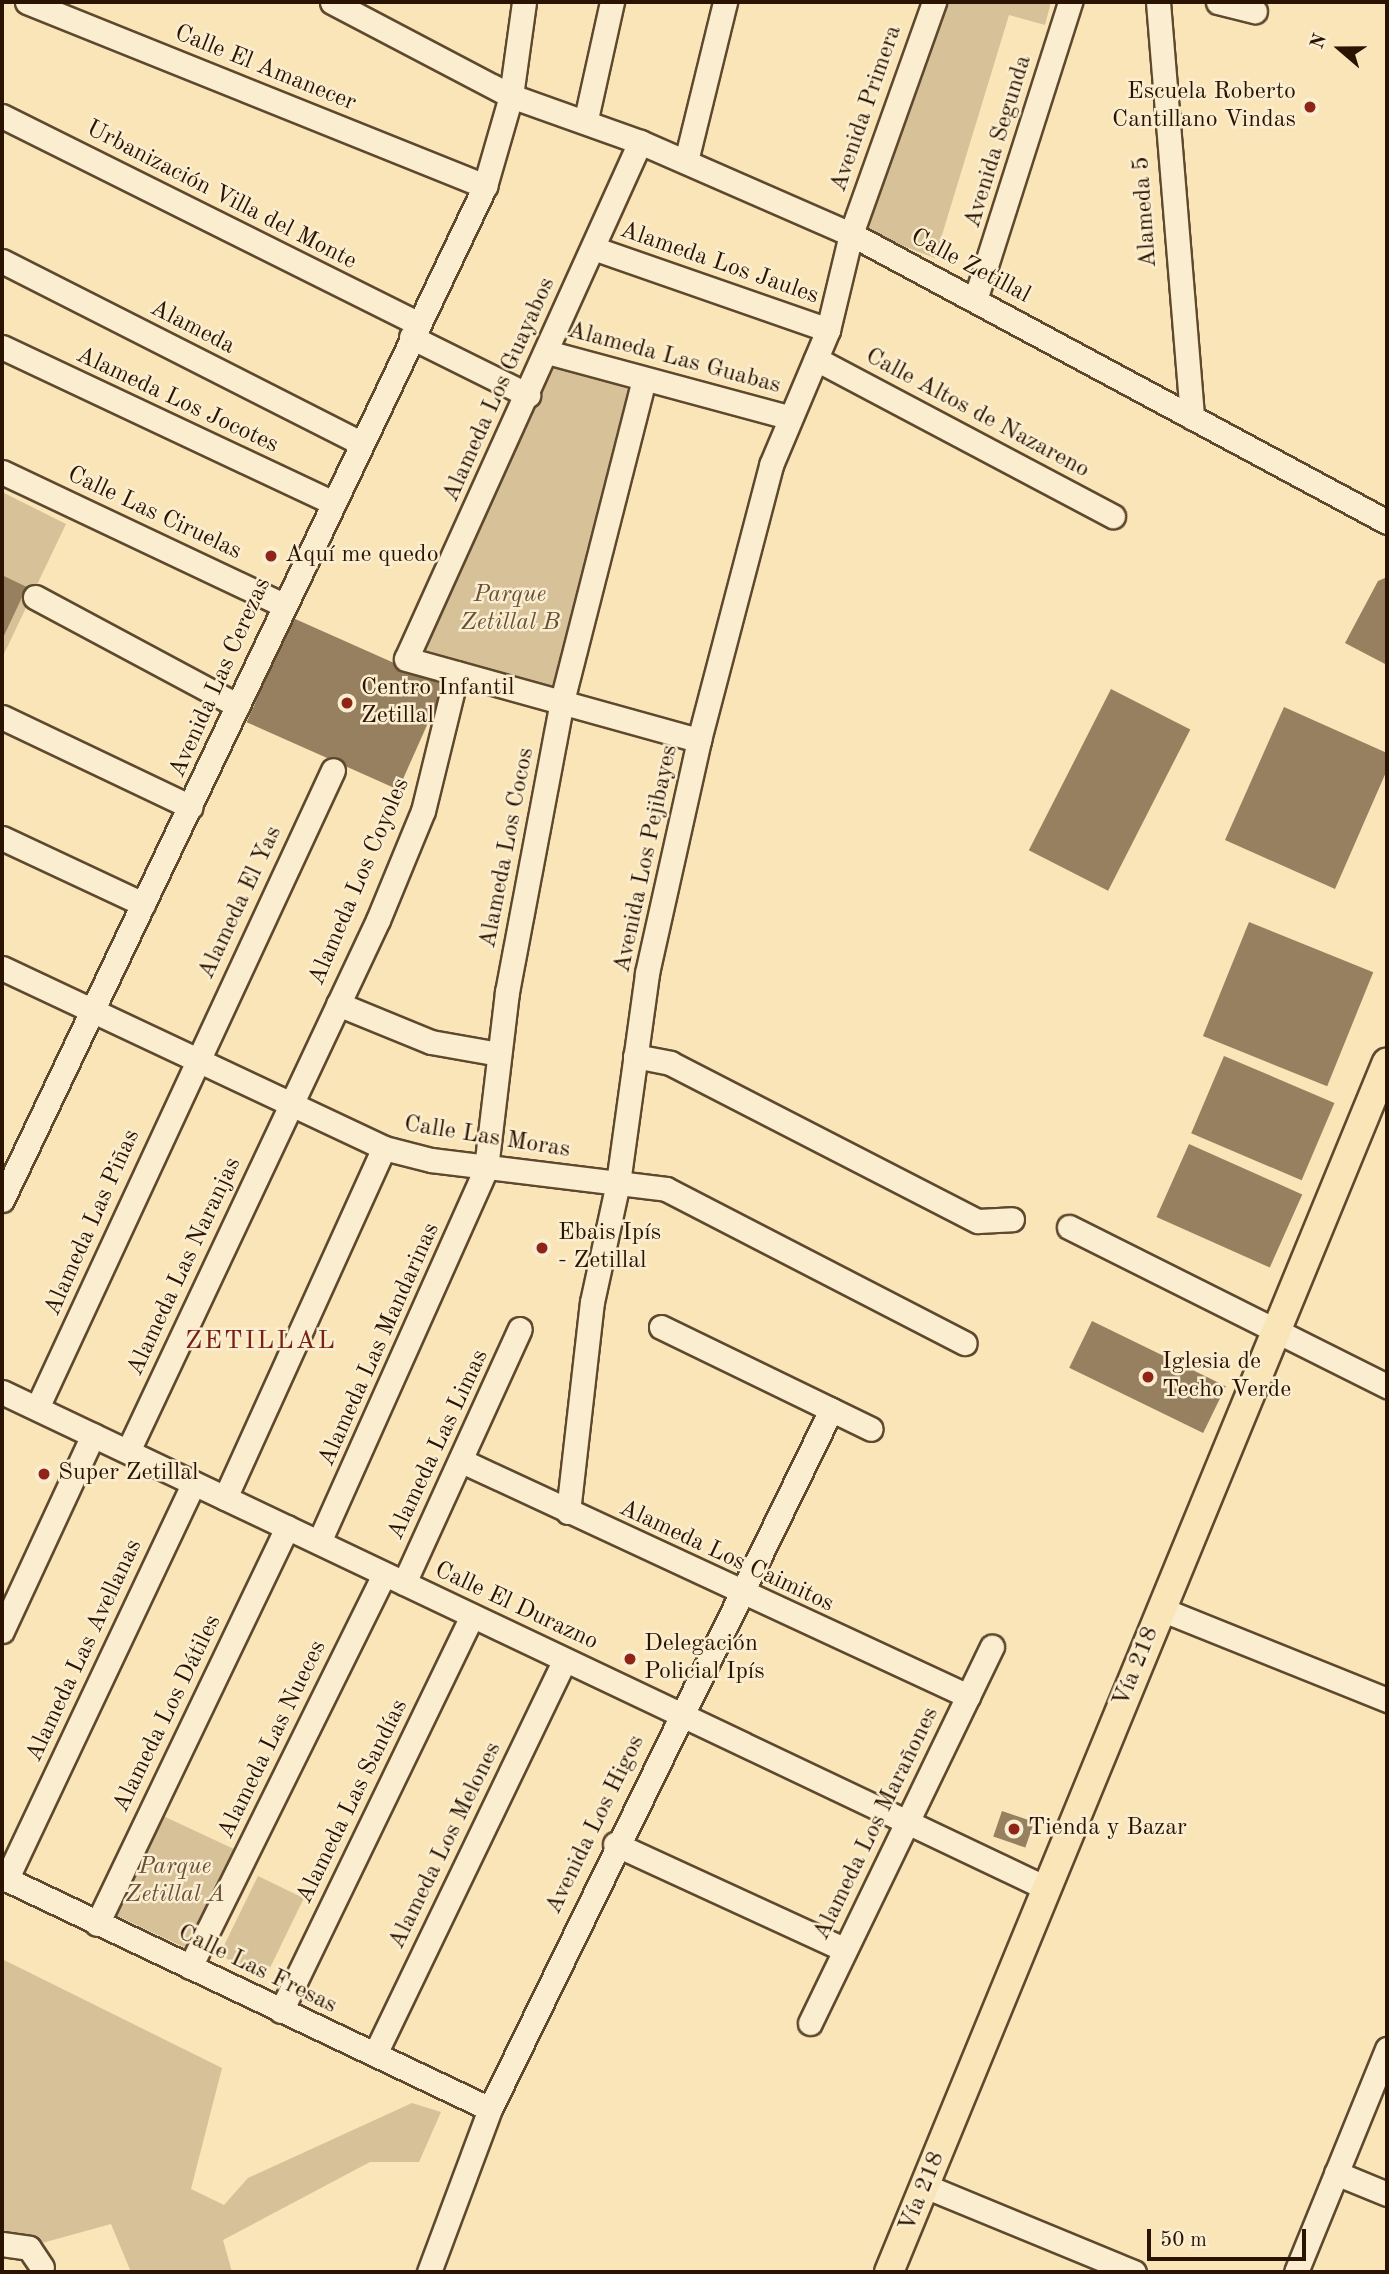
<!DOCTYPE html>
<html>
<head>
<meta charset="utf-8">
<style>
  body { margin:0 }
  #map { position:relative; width:1389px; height:2274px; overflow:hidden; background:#f9e5b7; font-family:"Old Standard TT",serif }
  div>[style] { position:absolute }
  .green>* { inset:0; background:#d6c198; transform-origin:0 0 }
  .building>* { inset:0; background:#968060; transform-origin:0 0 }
  .roads { filter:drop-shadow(2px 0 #5e482e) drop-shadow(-2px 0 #5e482e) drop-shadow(0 2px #5e482e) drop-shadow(0 -2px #5e482e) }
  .minor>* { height:23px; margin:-11.5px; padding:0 11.5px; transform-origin:11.5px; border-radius:11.5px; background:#fbeed0 }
  .major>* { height:28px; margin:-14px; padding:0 14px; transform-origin:14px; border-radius:14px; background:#f9e5b7 }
  .dots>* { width:19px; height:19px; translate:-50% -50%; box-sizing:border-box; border:4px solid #fbeed0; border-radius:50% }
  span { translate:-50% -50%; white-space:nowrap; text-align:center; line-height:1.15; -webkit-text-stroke:5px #fbeed0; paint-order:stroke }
  .street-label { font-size:24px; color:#2b1301 }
  .poi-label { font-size:24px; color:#2b1301 }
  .right { translate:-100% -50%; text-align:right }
  .left { translate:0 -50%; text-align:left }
  .park-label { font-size:24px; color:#675036; font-style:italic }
  .neighbourhood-label { font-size:26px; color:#7a1f14; letter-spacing:2px }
  .frame { position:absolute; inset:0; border:4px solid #2b1301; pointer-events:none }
  .north { position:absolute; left:1305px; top:14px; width:70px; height:70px; -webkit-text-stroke:5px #fbeed0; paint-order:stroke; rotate:290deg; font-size:19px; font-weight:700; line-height:28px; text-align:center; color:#2b1301 }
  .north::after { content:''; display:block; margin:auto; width:24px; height:32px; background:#2b1301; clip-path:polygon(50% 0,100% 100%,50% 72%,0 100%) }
  .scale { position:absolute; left:1147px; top:2229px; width:159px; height:32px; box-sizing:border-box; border:4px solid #2b1301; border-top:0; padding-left:9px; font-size:21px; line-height:24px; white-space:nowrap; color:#2b1301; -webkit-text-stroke:5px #fbeed0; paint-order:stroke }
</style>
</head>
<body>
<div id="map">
  <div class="green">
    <div style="clip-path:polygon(945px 2px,1051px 2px,1045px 25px,1009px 15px,935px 258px,861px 230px)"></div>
    <div style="clip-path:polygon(557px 362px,635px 385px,553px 688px,422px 649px)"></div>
    <div style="clip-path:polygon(2px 492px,66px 524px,2px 658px,2px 640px,27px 587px,2px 575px)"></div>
    <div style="left:161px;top:1815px;width:81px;height:110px;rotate:25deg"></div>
    <div style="left:258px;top:1876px;width:51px;height:88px;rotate:26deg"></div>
    <div style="clip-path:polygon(2px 1959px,222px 2068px,191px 2189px,224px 2205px,248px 2178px,412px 2103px,441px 2112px,419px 2162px,370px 2162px,223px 2240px,232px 2272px,131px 2272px,111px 2224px,2px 2254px)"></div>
  </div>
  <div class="building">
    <div style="clip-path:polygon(2px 575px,27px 587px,2px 640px)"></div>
    <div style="clip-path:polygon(1387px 577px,1387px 665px,1345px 643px,1378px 581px)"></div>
    <div style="left:293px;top:618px;width:166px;height:114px;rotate:24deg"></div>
    <div style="left:1111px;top:689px;width:89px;height:181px;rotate:27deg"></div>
    <div style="clip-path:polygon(1284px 707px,1387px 753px,1387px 770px,1335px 889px,1225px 840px)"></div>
    <div style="left:1249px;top:922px;width:134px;height:123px;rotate:22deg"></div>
    <div style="left:1224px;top:1056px;width:120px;height:84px;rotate:23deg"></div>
    <div style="left:1189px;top:1144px;width:124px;height:80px;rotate:24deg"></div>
    <div style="left:1092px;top:1321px;width:149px;height:52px;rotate:26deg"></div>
    <div style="left:1002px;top:1811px;width:34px;height:27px;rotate:19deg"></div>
  </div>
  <div class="roads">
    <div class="minor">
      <div style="left:27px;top:2px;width:494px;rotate:21.9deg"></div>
      <div style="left:332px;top:2px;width:202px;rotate:27.7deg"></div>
      <div style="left:511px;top:96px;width:137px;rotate:19.6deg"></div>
      <div style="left:640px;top:142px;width:230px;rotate:23.6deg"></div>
      <div style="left:851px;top:234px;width:608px;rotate:28.25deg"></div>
      <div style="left:1158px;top:2px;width:417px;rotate:85.3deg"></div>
      <div style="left:1218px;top:2px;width:38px;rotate:14deg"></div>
      <div style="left:2px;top:116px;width:465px;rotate:26.5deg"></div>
      <div style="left:586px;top:119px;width:120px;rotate:-77.5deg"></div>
      <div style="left:640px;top:142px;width:567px;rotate:114.35deg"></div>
      <div style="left:406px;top:659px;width:304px;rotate:15.5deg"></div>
      <div style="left:686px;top:161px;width:164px;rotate:-76.2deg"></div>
      <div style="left:593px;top:248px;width:249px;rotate:19.2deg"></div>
      <div style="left:2px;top:261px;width:400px;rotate:26.9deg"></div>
      <div style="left:976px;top:297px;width:310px;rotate:-72.3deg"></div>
      <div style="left:411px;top:337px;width:131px;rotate:26.4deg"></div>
      <div style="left:2px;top:347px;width:362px;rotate:25.2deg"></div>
      <div style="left:547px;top:352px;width:250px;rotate:15.1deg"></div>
      <div style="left:816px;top:359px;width:336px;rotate:27.9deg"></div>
      <div style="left:2px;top:472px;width:311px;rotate:25.3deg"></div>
      <div style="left:35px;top:597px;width:230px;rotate:28.2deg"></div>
      <div style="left:2px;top:717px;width:209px;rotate:25.5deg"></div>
      <div style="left:2px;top:838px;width:156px;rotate:25.1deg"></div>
      <div style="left:2px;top:968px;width:422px;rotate:25.2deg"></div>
      <div style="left:384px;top:1148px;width:49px;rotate:14.3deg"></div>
      <div style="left:431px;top:1160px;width:237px;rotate:7deg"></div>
      <div style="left:666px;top:1189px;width:336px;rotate:27.3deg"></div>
      <div style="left:338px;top:1004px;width:100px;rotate:22.2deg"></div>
      <div style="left:431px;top:1042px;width:69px;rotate:10deg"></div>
      <div style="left:635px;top:1056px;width:36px;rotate:11deg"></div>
      <div style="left:670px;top:1063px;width:346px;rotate:27.2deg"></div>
      <div style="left:978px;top:1221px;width:34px;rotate:-3deg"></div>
      <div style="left:2px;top:1200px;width:1123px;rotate:-64.53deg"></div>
      <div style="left:485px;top:186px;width:94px;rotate:-73.9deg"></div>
      <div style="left:511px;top:96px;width:95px;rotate:-82.1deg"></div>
      <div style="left:1069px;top:1227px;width:356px;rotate:26.6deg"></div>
      <div style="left:661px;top:1327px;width:233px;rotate:25.9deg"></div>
      <div style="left:2px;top:1392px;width:1156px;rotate:25.41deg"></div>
      <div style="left:37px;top:1408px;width:703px;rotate:-65.11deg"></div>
      <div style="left:128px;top:1451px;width:587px;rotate:-64.79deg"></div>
      <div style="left:378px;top:920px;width:118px;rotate:-67.6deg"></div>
      <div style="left:423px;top:811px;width:142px;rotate:-76.2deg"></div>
      <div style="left:464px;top:1462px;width:556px;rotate:24.9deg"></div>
      <div style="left:225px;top:1498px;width:384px;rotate:-65.6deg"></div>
      <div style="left:568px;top:1512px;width:211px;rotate:-83.5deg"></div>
      <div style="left:592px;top:1302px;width:122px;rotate:-77.7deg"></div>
      <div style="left:618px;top:1183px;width:212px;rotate:-82.1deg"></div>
      <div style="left:647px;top:973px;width:239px;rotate:-77.4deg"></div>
      <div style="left:699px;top:740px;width:284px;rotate:-75.3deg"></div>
      <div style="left:771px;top:465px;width:147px;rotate:-67.1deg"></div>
      <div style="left:828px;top:330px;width:99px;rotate:-76.5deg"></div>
      <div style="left:851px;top:234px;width:246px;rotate:-70.3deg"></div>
      <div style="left:319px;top:1542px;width:410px;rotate:-65.9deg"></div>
      <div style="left:486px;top:1168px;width:177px;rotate:-83.2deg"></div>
      <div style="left:507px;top:992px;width:296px;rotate:-79.3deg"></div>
      <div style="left:562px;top:701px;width:332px;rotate:-75.7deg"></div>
      <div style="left:404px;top:1583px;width:279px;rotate:-65.5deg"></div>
      <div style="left:1161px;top:1609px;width:244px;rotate:21.9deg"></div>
      <div style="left:2px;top:1631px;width:216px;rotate:-65.1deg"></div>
      <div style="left:615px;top:1844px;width:253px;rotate:24.7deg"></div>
      <div style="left:2px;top:1877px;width:540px;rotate:25.43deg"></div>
      <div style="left:6px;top:1880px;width:439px;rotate:-64.7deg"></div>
      <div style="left:97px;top:1924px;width:440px;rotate:-64.4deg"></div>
      <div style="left:190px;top:1967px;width:438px;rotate:-63.7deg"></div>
      <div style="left:281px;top:2011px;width:439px;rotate:-64.2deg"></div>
      <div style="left:810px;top:2023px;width:418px;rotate:-64.2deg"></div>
      <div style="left:375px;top:2054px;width:437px;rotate:-64.3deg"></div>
      <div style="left:1336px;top:2173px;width:55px;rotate:22.4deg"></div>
      <div style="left:925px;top:2186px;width:226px;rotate:22.4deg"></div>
      <div style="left:2px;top:2244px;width:27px;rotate:8deg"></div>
      <div style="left:29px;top:2248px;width:23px;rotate:56deg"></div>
      <div style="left:429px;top:2272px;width:174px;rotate:-69.5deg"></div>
      <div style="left:490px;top:2109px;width:778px;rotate:-64deg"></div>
      <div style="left:1296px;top:2272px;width:241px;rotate:-67.8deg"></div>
    </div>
    <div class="major">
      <div style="left:889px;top:2272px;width:1308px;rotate:-67.63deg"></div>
    </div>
  </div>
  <div class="dots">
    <div style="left:1310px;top:107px;background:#8f2418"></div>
    <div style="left:271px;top:556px;background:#8f2418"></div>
    <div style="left:347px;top:703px;background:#8f2418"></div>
    <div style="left:542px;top:1248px;background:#8f2418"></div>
    <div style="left:1148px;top:1377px;background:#8f2418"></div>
    <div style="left:44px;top:1474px;background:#8f2418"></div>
    <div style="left:630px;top:1659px;background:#8f2418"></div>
    <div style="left:1014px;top:1829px;background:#8f2418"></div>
  </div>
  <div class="street-label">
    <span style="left:265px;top:69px;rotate:22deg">Calle El Amanecer</span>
    <span style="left:867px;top:109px;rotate:-71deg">Avenida Primera</span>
    <span style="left:999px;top:142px;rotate:-73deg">Avenida Segunda</span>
    <span style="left:221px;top:196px;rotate:27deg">Urbanización Villa del Monte</span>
    <span style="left:1146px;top:212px;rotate:-94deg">Alameda 5</span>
    <span style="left:719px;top:264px;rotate:19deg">Alameda Los Jaules</span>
    <span style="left:970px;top:267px;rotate:28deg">Calle Zetillal</span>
    <span style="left:192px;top:328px;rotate:27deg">Alameda</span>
    <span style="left:674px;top:359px;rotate:15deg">Alameda Las Guabas</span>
    <span style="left:500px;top:390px;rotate:-66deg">Alameda Los Guayabos</span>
    <span style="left:177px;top:401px;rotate:25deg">Alameda Los Jocotes</span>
    <span style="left:977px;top:414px;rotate:28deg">Calle Altos de Nazareno</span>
    <span style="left:154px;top:514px;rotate:25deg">Calle Las Ciruelas</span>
    <span style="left:221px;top:678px;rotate:-66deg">Avenida Las Cerezas</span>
    <span style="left:508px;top:848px;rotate:-79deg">Alameda Los Cocos</span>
    <span style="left:647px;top:859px;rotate:-78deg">Avenida Los Pejibayes</span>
    <span style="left:360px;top:882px;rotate:-67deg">Alameda Los Coyoles</span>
    <span style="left:241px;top:903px;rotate:-65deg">Alameda El Yas</span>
    <span style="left:487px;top:1138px;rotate:9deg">Calle Las Moras</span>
    <span style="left:93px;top:1223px;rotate:-66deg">Alameda Las Piñas</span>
    <span style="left:185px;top:1267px;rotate:-65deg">Alameda Las Naranjas</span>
    <span style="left:380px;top:1345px;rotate:-66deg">Alameda Las Mandarinas</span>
    <span style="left:439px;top:1445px;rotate:-65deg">Alameda Las Limas</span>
    <span style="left:726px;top:1557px;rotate:25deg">Alameda Los Caimitos</span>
    <span style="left:516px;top:1607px;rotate:25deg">Calle El Durazno</span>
    <span style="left:85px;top:1651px;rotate:-65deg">Alameda Las Avellanas</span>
    <span style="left:1137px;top:1667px;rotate:-68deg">Vía 218</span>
    <span style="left:168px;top:1714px;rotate:-64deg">Alameda Los Dátiles</span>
    <span style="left:273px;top:1740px;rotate:-64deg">Alameda Las Nueces</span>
    <span style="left:353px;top:1802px;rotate:-64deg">Alameda Las Sandías</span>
    <span style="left:877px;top:1824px;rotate:-64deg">Alameda Los Marañones</span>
    <span style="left:596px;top:1825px;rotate:-64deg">Avenida Los Higos</span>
    <span style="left:446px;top:1846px;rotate:-64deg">Alameda Los Melones</span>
    <span style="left:257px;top:1970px;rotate:26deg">Calle Las Fresas</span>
    <span style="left:923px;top:2192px;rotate:-68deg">Vía 218</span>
  </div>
  <div class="poi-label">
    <span class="right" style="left:1296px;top:107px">Escuela Roberto<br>Cantillano Vindas</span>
    <span class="left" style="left:285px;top:556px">Aquí me quedo</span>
    <span class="left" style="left:361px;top:703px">Centro Infantil<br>Zetillal</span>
    <span class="left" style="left:558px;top:1248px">Ebais Ipís<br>- Zetillal</span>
    <span class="left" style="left:1162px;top:1377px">Iglesia de<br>Techo Verde</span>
    <span class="left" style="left:58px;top:1474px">Super Zetillal</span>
    <span class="left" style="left:644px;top:1659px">Delegación<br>Policial Ipís</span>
    <span class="left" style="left:1028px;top:1829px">Tienda y Bazar</span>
  </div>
  <div class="park-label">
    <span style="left:510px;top:610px">Parque<br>Zetillal B</span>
    <span style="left:175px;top:1882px">Parque<br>Zetillal A</span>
  </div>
  <div class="neighbourhood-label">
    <span style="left:261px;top:1342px">ZETILLAL</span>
  </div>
  <div class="frame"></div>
  <div class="north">N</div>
  <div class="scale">50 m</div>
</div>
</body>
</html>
